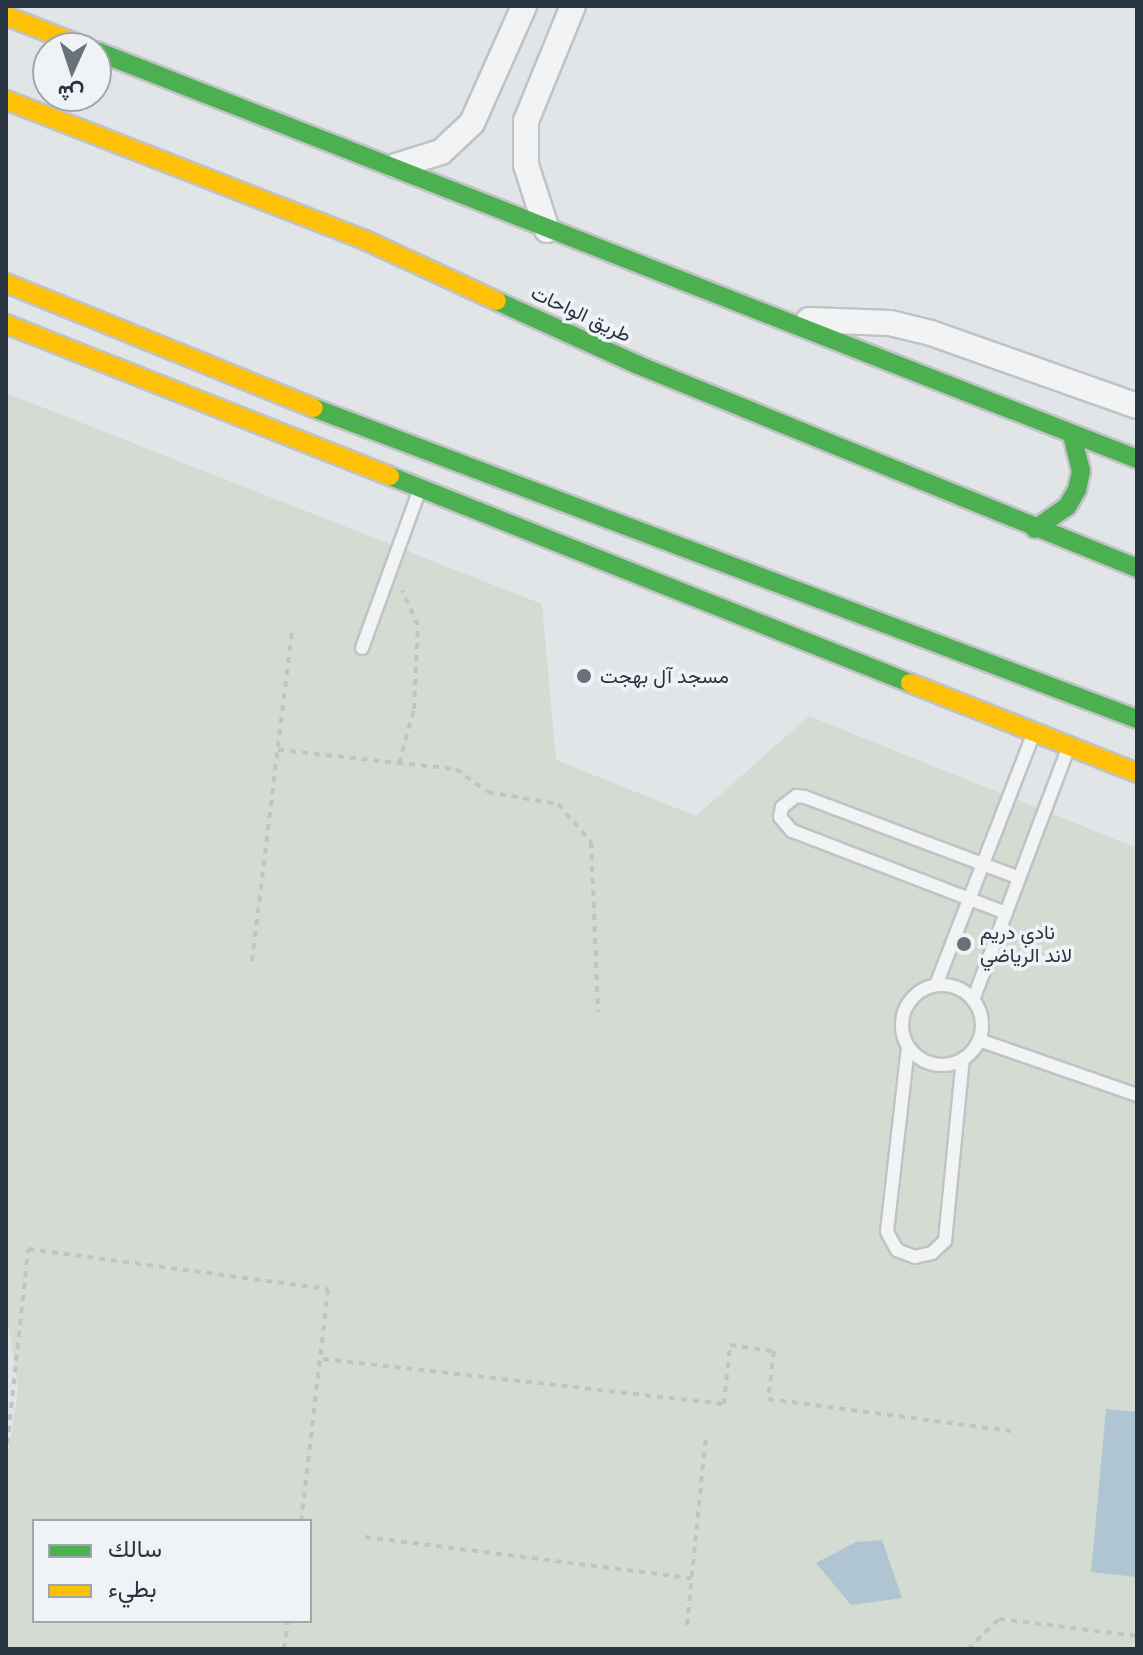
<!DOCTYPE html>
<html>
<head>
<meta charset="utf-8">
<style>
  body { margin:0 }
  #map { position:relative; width:1143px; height:1655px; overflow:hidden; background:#e2e5e7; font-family:Raleway,Vazirmatn,sans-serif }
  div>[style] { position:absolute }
  .green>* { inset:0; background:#d4dbd2 }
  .water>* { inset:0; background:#b0c5d2 }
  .path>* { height:4px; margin-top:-2px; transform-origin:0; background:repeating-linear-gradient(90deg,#c1c4c7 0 6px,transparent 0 12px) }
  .roads { filter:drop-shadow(2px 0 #c0c3c5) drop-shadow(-2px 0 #c0c3c5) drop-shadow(0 2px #c0c3c5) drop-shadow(0 -2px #c0c3c5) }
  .lane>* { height:12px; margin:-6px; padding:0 6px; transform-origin:6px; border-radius:6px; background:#f1f3f4 }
  .lane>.ring { margin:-6px; padding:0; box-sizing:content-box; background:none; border:12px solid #f1f3f4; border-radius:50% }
  .street>* { height:24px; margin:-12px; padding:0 12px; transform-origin:12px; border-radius:12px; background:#f1f3f4 }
  .fast>* { height:18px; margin:-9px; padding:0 9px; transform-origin:9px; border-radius:9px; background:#4caf50 }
  .slow>* { height:18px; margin:-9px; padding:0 9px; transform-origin:9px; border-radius:9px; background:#ffc107 }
  .dots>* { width:22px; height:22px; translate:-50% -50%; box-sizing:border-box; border:4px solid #eff3f6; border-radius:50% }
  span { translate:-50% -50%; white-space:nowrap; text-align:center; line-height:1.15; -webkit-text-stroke:7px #eff3f6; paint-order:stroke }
  .street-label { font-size:20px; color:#283441 }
  .poi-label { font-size:20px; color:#283441 }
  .left { translate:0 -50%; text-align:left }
  .frame { position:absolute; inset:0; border:8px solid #283441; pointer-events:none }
  .legend { position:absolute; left:32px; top:1519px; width:280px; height:104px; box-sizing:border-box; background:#eff3f6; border:2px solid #9fa7ae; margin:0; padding:10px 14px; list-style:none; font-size:24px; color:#283441 }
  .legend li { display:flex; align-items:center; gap:16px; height:40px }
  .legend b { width:40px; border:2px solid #9fa7ae }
  .north { position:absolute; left:32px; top:32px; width:80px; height:80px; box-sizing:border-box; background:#eff3f6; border:2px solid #9fa7ae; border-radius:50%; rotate:183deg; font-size:22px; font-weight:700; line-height:32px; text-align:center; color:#283441 }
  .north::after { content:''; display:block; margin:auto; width:28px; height:36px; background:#69727b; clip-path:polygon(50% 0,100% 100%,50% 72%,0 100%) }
</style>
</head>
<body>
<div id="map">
  <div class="green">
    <div style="clip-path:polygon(evenodd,6px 393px,542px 604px,556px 760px,696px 816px,809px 716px,1137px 848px,1137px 1649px,6px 1649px,6px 1467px,18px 1390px,6px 1309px,6px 393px,34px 1521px,310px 1521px,310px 1621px,34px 1621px,34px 1521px)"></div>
  </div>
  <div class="water">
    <div style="clip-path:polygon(1106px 1409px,1137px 1412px,1137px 1577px,1091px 1572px)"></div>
    <div style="clip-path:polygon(882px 1540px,902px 1598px,851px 1605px,816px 1563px,856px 1542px)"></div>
  </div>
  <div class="path">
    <div style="left:278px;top:750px;width:179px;rotate:6.1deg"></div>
    <div style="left:456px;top:769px;width:39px;rotate:36deg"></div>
    <div style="left:488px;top:792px;width:71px;rotate:9.7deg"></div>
    <div style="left:558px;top:804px;width:50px;rotate:49deg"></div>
    <div style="left:591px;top:842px;width:170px;rotate:87.6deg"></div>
    <div style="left:399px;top:763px;width:56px;rotate:-74.5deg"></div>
    <div style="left:414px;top:709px;width:84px;rotate:-87.3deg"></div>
    <div style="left:418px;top:625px;width:38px;rotate:-115deg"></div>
    <div style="left:252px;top:961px;width:331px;rotate:-83.1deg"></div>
    <div style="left:323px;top:1359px;width:404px;rotate:6.4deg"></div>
    <div style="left:724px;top:1404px;width:59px;rotate:-84.2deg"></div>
    <div style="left:730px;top:1345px;width:44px;rotate:7.8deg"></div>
    <div style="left:774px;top:1351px;width:48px;rotate:97.1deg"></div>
    <div style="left:768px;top:1399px;width:245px;rotate:7.5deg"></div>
    <div style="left:6px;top:1456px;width:208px;rotate:-83.9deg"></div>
    <div style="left:28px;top:1249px;width:303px;rotate:7.6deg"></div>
    <div style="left:328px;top:1289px;width:234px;rotate:96.6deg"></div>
    <div style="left:365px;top:1537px;width:329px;rotate:7.2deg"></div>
    <div style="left:687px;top:1625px;width:191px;rotate:-84.3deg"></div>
    <div style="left:284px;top:1649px;width:28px;rotate:-82deg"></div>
    <div style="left:968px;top:1649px;width:43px;rotate:-44.1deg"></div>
    <div style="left:999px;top:1619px;width:139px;rotate:7deg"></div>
  </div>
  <div class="roads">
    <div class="lane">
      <div style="left:362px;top:648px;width:169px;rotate:-70deg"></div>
      <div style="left:1006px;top:913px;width:229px;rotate:-159deg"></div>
      <div style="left:792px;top:831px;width:18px;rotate:-131deg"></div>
      <div style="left:780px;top:817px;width:10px;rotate:-79deg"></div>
      <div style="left:782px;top:807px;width:18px;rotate:-38deg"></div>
      <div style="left:796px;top:796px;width:9px;rotate:6deg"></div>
      <div style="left:805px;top:797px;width:229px;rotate:20.7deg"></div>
      <div class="ring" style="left:902px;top:985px;width:68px;height:68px"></div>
      <div style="left:936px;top:985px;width:268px;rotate:-68.8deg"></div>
      <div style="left:973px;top:1000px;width:268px;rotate:-69.3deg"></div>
      <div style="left:979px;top:1040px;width:167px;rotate:19.2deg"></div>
      <div style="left:908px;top:1047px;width:186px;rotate:96.5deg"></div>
      <div style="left:887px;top:1232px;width:21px;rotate:61deg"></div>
      <div style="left:897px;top:1250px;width:19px;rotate:21deg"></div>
      <div style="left:915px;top:1257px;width:17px;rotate:-13deg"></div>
      <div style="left:932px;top:1253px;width:18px;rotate:-43deg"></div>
      <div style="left:945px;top:1241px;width:183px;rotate:-84.4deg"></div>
    </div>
    <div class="street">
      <div style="left:396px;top:166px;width:47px;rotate:-17.3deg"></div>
      <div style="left:441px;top:152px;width:42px;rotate:-43.1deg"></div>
      <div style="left:472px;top:123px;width:128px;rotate:-66deg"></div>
      <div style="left:547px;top:230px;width:68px;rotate:-107.9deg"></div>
      <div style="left:526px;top:165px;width:44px;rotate:-90deg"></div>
      <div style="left:526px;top:121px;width:124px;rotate:-67.8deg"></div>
      <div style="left:809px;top:320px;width:81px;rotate:2.1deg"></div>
      <div style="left:890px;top:323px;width:42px;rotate:13.7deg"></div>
      <div style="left:931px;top:333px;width:219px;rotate:19.5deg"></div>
    </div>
    <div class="fast">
      <div style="left:96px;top:51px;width:1118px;rotate:21.4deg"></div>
      <div style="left:497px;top:301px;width:155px;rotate:24.4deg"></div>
      <div style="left:638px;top:365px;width:539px;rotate:22.14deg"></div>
      <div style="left:314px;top:408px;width:880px;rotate:20.7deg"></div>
      <div style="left:390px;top:476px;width:560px;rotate:21.71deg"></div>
      <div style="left:1035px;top:529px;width:39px;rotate:-35deg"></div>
      <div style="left:1067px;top:507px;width:20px;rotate:-60deg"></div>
      <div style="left:1077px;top:490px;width:19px;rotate:-78deg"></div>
      <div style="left:1081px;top:471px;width:38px;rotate:-104deg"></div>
    </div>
    <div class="slow">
      <div style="left:6px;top:16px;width:88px;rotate:21.3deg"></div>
      <div style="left:6px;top:100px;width:385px;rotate:21.3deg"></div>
      <div style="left:365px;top:240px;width:145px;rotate:24.8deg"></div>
      <div style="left:6px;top:283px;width:332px;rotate:22.1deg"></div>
      <div style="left:6px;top:324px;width:413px;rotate:21.6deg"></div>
      <div style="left:910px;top:683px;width:244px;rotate:21.6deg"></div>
    </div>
  </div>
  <div class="dots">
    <div style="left:584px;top:676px;background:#69727b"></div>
    <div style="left:964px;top:944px;background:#69727b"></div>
  </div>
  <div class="street-label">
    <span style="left:581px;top:314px;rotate:25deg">طريق الواحات</span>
  </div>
  <div class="poi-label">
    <span class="left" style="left:600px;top:676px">مسجد آل بهجت</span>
    <span class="left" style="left:980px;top:944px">نادي دريم<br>لاند الرياضي</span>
  </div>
  <div class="frame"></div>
  <ul class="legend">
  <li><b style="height:10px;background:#4caf50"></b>سالك</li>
  <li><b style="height:10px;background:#ffc107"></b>بطيء</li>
  </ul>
  <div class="north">ش</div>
</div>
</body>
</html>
